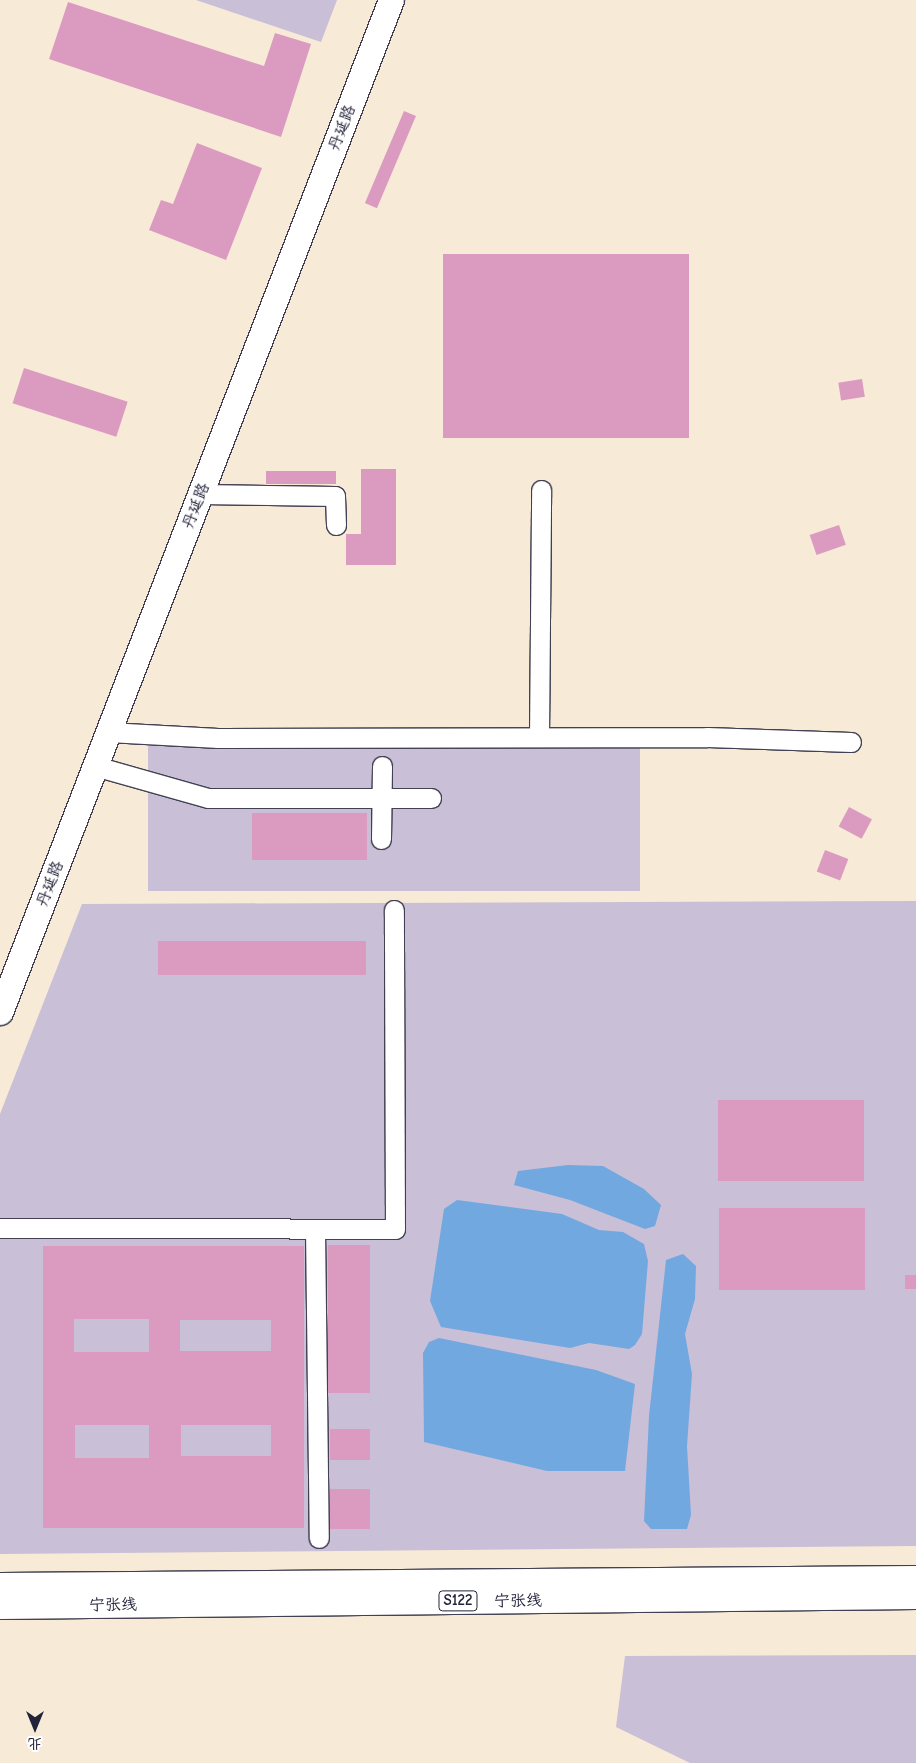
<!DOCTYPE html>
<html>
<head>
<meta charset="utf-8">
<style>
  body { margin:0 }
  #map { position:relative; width:916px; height:1763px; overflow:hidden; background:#f7ead7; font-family:"Comic Neue","LXGW WenKai TC",sans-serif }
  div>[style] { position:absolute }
  .industrial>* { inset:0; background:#c9bfd7; transform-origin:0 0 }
  .water>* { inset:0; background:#72a8e0 }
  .building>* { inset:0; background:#db9bc0; transform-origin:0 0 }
  .roads { filter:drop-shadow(1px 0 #424052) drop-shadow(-1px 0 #424052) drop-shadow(0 1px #424052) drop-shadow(0 -1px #424052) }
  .minor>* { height:19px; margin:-9.5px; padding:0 9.5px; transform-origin:9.5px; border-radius:9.5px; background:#fff }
  .major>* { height:25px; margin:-12.5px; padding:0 12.5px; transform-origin:12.5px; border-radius:12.5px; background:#fff }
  span { translate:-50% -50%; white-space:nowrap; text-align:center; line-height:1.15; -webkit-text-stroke:4.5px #fff; paint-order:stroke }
  .shield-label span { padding:1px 4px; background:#fff; border:1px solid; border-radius:4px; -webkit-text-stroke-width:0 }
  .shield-label { font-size:15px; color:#22223b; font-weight:700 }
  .street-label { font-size:16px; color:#22223b }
  .north { position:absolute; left:10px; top:1703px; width:50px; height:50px; -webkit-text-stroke:4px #fff; paint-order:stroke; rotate:180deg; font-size:14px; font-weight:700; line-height:20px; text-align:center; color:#22223b }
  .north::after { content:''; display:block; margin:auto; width:18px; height:22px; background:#22223b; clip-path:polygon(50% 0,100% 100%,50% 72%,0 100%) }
</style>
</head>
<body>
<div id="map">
  <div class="industrial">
    <div style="clip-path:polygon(196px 0,337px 0,321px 42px)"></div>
    <div style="left:148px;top:746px;width:492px;height:145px"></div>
    <div style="clip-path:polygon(916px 901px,916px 1546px,0 1554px,0 1114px,82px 904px)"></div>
    <div style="clip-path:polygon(916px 1655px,916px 1763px,690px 1763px,616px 1727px,625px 1656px)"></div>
  </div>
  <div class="water">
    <div style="clip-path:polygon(568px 1165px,603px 1166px,644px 1189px,661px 1205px,655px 1226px,645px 1229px,570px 1200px,514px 1185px,518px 1171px)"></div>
    <div style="clip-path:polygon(457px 1200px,562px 1214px,599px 1230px,623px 1232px,644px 1244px,648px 1261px,642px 1334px,635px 1345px,629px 1349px,589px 1343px,570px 1348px,441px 1327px,430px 1301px,444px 1209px)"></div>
    <div style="clip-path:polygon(683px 1254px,696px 1266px,695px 1299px,685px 1334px,692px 1374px,687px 1446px,691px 1515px,687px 1529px,651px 1529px,644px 1521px,649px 1416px,666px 1260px)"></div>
    <div style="clip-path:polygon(439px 1338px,596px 1370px,635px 1384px,625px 1471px,547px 1471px,424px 1442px,423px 1353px,429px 1342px)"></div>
  </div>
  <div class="building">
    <div style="clip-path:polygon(68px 2px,264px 66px,275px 33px,311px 44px,281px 137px,49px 59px)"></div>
    <div style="left:404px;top:111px;width:13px;height:100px;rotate:23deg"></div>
    <div style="clip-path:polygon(197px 143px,262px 168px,226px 260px,149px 230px,161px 200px,173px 204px)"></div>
    <div style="left:689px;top:254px;width:184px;height:246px;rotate:90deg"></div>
    <div style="left:24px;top:368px;width:109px;height:37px;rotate:18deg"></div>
    <div style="left:862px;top:379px;width:18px;height:24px;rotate:81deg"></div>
    <div style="clip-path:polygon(361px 469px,396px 469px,396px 565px,346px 565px,346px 534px,361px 534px)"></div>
    <div style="left:266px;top:471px;width:70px;height:13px"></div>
    <div style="left:839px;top:525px;width:21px;height:31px;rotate:71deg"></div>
    <div style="left:849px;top:807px;width:26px;height:22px;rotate:28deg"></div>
    <div style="left:252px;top:813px;width:115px;height:47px"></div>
    <div style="left:825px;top:850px;width:25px;height:23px;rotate:21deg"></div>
    <div style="left:366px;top:941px;width:34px;height:208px;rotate:90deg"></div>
    <div style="left:718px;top:1100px;width:146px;height:81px"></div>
    <div style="left:865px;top:1208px;width:82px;height:146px;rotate:90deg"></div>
    <div style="left:328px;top:1245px;width:42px;height:148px"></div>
    <div style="clip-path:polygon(evenodd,43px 1246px,304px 1246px,304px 1528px,43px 1528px,43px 1246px,74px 1319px,149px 1319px,149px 1352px,74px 1352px,74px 1319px,43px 1246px,180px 1320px,271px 1320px,271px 1351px,180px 1351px,180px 1320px,43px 1246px,75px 1425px,149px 1425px,149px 1458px,75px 1458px,75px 1425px,43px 1246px,181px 1425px,271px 1425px,271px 1456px,181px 1456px,181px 1425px)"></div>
    <div style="left:905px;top:1275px;width:11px;height:14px"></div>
    <div style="left:330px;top:1429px;width:40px;height:31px"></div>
    <div style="left:330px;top:1489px;width:40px;height:40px"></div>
  </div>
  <div class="roads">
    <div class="minor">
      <div style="left:200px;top:494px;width:135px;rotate:0.8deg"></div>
      <div style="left:335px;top:496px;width:29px;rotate:88deg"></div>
      <div style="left:108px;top:732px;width:110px;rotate:3.1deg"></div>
      <div style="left:218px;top:738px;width:489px;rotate:-0.1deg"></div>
      <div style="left:707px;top:737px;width:144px;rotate:2deg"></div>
      <div style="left:539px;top:737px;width:247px;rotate:-89.5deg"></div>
      <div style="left:95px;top:766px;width:117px;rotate:15.8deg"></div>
      <div style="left:208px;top:798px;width:223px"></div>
      <div style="left:381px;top:839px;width:73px;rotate:-89.2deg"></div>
      <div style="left:0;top:1228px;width:395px;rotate:0.1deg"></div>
      <div style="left:395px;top:1229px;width:319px;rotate:-90.2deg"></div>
      <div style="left:315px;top:1229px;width:309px;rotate:89.3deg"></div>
    </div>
    <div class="major">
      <div style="left:0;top:1012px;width:1085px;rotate:-68.88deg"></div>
      <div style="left:0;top:1585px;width:916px;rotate:-0.44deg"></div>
      <div style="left:0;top:1606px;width:916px;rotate:-0.63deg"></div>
    </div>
  </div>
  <div class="shield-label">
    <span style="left:458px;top:1601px">S122</span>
  </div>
  <div class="street-label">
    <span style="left:342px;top:128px;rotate:-69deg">丹延路</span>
    <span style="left:196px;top:506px;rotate:-69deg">丹延路</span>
    <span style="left:50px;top:884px;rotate:-69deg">丹延路</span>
    <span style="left:518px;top:1601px;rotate:-1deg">宁张线</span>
    <span style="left:113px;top:1605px;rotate:-1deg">宁张线</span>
  </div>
  <div class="north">北</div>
</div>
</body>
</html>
